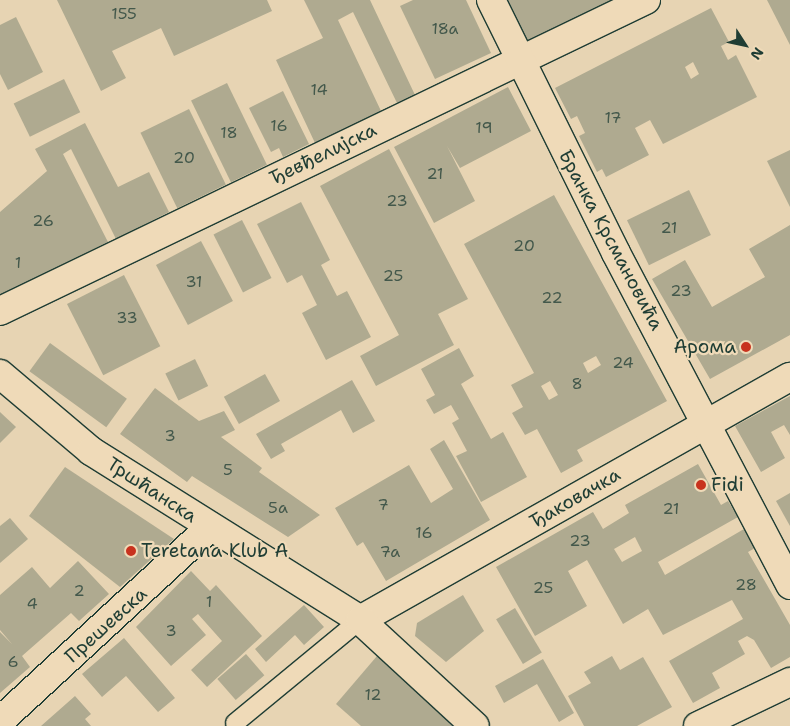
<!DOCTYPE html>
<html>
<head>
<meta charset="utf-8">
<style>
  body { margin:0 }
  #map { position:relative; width:790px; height:726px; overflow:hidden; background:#e7d4b3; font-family:"Shantell Sans",sans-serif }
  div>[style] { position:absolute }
  .building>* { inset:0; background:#afaa90; transform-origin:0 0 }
  .roads { filter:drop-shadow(1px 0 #1f3d34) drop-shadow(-1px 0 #1f3d34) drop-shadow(0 1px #1f3d34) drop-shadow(0 -1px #1f3d34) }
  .service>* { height:18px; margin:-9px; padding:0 9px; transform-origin:9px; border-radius:9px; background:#efdab8 }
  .minor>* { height:28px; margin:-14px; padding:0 14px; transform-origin:14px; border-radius:14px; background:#efdab8 }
  .tertiary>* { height:28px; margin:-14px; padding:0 14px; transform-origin:14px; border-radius:14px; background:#efdab8 }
  .dots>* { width:14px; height:14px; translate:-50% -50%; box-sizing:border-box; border:2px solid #efdab8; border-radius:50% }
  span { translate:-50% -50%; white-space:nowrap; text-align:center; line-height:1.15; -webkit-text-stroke:4.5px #efdab8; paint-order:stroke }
  .number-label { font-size:16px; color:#43584b }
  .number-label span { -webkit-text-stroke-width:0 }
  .street-label { font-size:19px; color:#1f3d34 }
  .poi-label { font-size:19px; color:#1f3d34 }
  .right { translate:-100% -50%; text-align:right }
  .left { translate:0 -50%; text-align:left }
  .north { position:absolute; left:720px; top:20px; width:50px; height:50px; -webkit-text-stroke:4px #efdab8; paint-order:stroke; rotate:125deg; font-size:14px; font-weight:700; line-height:20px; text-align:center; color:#1f3d34 }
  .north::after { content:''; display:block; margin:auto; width:18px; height:22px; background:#1f3d34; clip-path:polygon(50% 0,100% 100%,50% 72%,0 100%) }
</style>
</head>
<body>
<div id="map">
  <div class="building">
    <div style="clip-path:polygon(57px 0,267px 0,272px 11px,174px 56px,161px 28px,112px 51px,126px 78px,101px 91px)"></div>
    <div style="clip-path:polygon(304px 0,370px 0,415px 95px,397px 103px,353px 12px,338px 20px,381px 111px,315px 143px,276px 60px,323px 38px)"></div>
    <div style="clip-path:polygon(413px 0,466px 0,491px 53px,435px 79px,400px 6px)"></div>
    <div style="clip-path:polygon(507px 0,615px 0,527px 44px)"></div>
    <div style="clip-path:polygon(767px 0,790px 0,790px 45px)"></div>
    <div style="clip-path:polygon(evenodd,711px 8px,729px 42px,721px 46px,728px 60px,736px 55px,757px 97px,663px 144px,650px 120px,635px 128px,649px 155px,606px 177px,602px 169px,597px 172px,579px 136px,585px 133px,577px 116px,571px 119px,555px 88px,711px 8px,693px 62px,699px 74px,691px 79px,685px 67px,693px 62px)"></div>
    <div style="clip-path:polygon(16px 17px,43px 72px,8px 90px,0 74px,0 25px)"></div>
    <div style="left:64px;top:79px;width:37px;height:56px;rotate:64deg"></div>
    <div style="left:227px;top:83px;width:91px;height:40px;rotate:64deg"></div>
    <div style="clip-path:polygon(508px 87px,531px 131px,460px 168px,447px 146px,475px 201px,434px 223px,394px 147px)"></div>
    <div style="clip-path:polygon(283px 91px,309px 144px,283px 157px,279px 148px,271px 152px,249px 108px)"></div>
    <div style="left:189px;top:109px;width:84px;height:54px;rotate:64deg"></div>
    <div style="clip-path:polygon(85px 123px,118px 187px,149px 172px,169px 212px,116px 239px,71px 149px,63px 154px,108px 242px,0 295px,0 212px,47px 171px,35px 149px)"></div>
    <div style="clip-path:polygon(389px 149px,468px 299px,438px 314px,454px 345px,376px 386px,360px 356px,399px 335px,320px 186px)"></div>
    <div style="clip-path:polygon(790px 150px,790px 207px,767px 161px)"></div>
    <div style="left:689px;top:190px;width:50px;height:69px;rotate:64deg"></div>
    <div style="clip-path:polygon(evenodd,554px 195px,667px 401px,577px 450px,583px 461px,561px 473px,537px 429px,525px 435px,512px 413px,523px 407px,511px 385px,534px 373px,464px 244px,554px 195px,596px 356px,601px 365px,588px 373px,583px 363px,596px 356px,554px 195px,550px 381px,558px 395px,549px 400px,541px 386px,550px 381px)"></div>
    <div style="clip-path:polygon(301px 202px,330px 260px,321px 265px,337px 296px,347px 291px,371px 337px,326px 360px,302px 313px,317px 305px,302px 275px,287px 283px,257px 224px)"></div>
    <div style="left:242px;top:220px;width:65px;height:32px;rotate:63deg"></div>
    <div style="clip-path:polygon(790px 225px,790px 335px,710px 379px,652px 279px,685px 260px,712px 307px,765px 277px,749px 249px)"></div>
    <div style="left:201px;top:241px;width:68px;height:51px;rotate:62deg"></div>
    <div style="left:124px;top:275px;width:80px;height:64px;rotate:63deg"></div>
    <div style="left:50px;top:343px;width:95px;height:35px;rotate:36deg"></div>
    <div style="clip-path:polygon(459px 348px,474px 376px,461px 384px,491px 439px,503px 432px,527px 477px,481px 502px,456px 456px,467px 451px,452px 423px,459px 419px,451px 405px,434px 414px,426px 400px,435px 395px,421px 369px)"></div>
    <div style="left:195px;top:359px;width:30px;height:33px;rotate:64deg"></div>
    <div style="left:265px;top:374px;width:31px;height:47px;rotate:61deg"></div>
    <div style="clip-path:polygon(352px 380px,375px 421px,353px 433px,341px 410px,281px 444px,285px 451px,271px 459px,256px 434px)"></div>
    <div style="clip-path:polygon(155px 388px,199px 421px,224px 411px,235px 430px,221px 437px,262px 468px,259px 472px,320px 515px,288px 537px,192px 476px,187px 482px,120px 434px)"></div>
    <div style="clip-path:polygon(790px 396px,790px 435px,784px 425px,771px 432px,785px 458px,761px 472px,735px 426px)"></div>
    <div style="clip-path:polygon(0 412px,16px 427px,0 443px)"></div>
    <div style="clip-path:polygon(444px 440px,490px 520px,386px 581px,363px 542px,357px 546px,335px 508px,409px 465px,431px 503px,453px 489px,430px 449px)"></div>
    <div style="clip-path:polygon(evenodd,698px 464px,721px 505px,728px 501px,738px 517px,658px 562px,665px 575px,744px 529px,755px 548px,748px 552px,790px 625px,790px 657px,771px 668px,754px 640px,747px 636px,738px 641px,745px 654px,712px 673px,720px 688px,693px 703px,669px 661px,743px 619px,732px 600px,663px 635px,648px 609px,623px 624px,587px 560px,568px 571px,587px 606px,535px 636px,496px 567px,593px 512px,603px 529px,629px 513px,625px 505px,698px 464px,635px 537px,642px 551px,622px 562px,614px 549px,635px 537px)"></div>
    <div style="clip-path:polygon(65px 467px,174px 539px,120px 587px,29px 516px)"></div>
    <div style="clip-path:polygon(790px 493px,790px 526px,776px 501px)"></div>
    <div style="clip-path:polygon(10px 518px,28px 539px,0 563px,0 526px)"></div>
    <div style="clip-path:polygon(78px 561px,109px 594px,79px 621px,71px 613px,22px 656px,30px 667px,0 693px,0 632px,12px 644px,0 630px,0 595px,32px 567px,50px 588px)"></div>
    <div style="clip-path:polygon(191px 571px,210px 591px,216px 585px,262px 636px,207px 687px,191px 670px,222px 641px,198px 614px,192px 619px,206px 635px,171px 666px,136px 627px)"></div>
    <div style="clip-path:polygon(463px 595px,484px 631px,446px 662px,415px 636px,417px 623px)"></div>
    <div style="clip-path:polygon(304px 605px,324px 627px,304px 645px,295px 635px,266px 662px,255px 649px)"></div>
    <div style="left:515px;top:608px;width:52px;height:22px;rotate:59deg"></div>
    <div style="clip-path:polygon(124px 638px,175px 698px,158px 712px,126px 676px,102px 697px,82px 674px)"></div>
    <div style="left:246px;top:654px;width:28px;height:38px;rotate:49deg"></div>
    <div style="clip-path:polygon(377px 656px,441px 713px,455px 726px,361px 726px,336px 704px)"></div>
    <div style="clip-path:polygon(612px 656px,620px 670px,643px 657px,672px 707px,637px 726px,584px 726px,568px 696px,591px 683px,584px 672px)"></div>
    <div style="clip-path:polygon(543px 659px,574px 713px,559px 722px,537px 684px,504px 703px,495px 686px)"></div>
    <div style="clip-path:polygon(75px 696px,91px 714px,85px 719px,91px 726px,41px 726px)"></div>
  </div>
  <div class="roads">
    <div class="service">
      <div style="left:235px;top:723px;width:162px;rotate:-39.5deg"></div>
    </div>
    <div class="minor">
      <div style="left:0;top:311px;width:717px;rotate:-25.71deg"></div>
      <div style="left:360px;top:620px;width:494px;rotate:-29.5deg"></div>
      <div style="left:0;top:721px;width:286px;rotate:-42.7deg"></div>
      <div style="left:698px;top:726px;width:102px;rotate:-25.6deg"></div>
    </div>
    <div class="tertiary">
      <div style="left:491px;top:0;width:282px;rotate:63.7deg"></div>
      <div style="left:616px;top:253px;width:375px;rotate:62.3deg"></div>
      <div style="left:0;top:374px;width:119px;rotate:40.2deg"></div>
      <div style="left:91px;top:451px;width:318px;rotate:32.1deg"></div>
      <div style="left:360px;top:620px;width:156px;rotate:42.7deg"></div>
    </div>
  </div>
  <div class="dots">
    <div style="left:746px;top:347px;background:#c8321e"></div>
    <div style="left:701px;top:485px;background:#c8321e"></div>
    <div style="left:131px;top:551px;background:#c8321e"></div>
  </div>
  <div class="number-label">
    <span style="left:124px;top:14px">155</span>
    <span style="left:445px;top:29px">18a</span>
    <span style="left:319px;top:90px">14</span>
    <span style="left:613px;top:118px">17</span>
    <span style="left:279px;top:126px">16</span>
    <span style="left:484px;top:128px">19</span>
    <span style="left:229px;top:133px">18</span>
    <span style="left:184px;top:158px">20</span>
    <span style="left:435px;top:174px">21</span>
    <span style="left:397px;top:201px">23</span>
    <span style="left:43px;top:221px">26</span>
    <span style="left:669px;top:228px">21</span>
    <span style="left:524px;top:246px">20</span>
    <span style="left:18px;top:263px">1</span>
    <span style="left:393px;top:276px">25</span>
    <span style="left:194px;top:282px">31</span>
    <span style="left:681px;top:291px">23</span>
    <span style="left:552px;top:298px">22</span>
    <span style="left:127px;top:318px">33</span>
    <span style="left:623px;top:363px">24</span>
    <span style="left:577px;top:384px">8</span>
    <span style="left:170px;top:436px">3</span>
    <span style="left:228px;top:470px">5</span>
    <span style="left:383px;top:505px">7</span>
    <span style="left:278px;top:508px">5a</span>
    <span style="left:671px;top:509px">21</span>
    <span style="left:424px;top:533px">16</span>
    <span style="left:580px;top:541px">23</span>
    <span style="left:390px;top:552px">7a</span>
    <span style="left:746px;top:585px">28</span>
    <span style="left:543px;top:588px">25</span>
    <span style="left:79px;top:591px">2</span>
    <span style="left:209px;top:602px">1</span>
    <span style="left:32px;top:604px">4</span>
    <span style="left:171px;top:631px">3</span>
    <span style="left:13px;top:662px">6</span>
    <span style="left:373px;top:695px">12</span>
  </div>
  <div class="street-label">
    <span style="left:323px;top:154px;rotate:-26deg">Ђевђелијска</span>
    <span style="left:611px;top:240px;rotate:62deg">Бранка Крсмановића</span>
    <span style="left:152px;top:490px;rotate:33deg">Тршћанска</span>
    <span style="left:575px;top:498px;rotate:-30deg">Ђаковачка</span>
    <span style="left:106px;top:625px;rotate:-42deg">Прешевска</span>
  </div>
  <div class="poi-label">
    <span class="right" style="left:736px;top:347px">Арома</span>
    <span class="left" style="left:711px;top:485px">Fidi</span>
    <span class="left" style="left:141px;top:551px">Teretana Klub A</span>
  </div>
  <div class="north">N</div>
</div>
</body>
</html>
